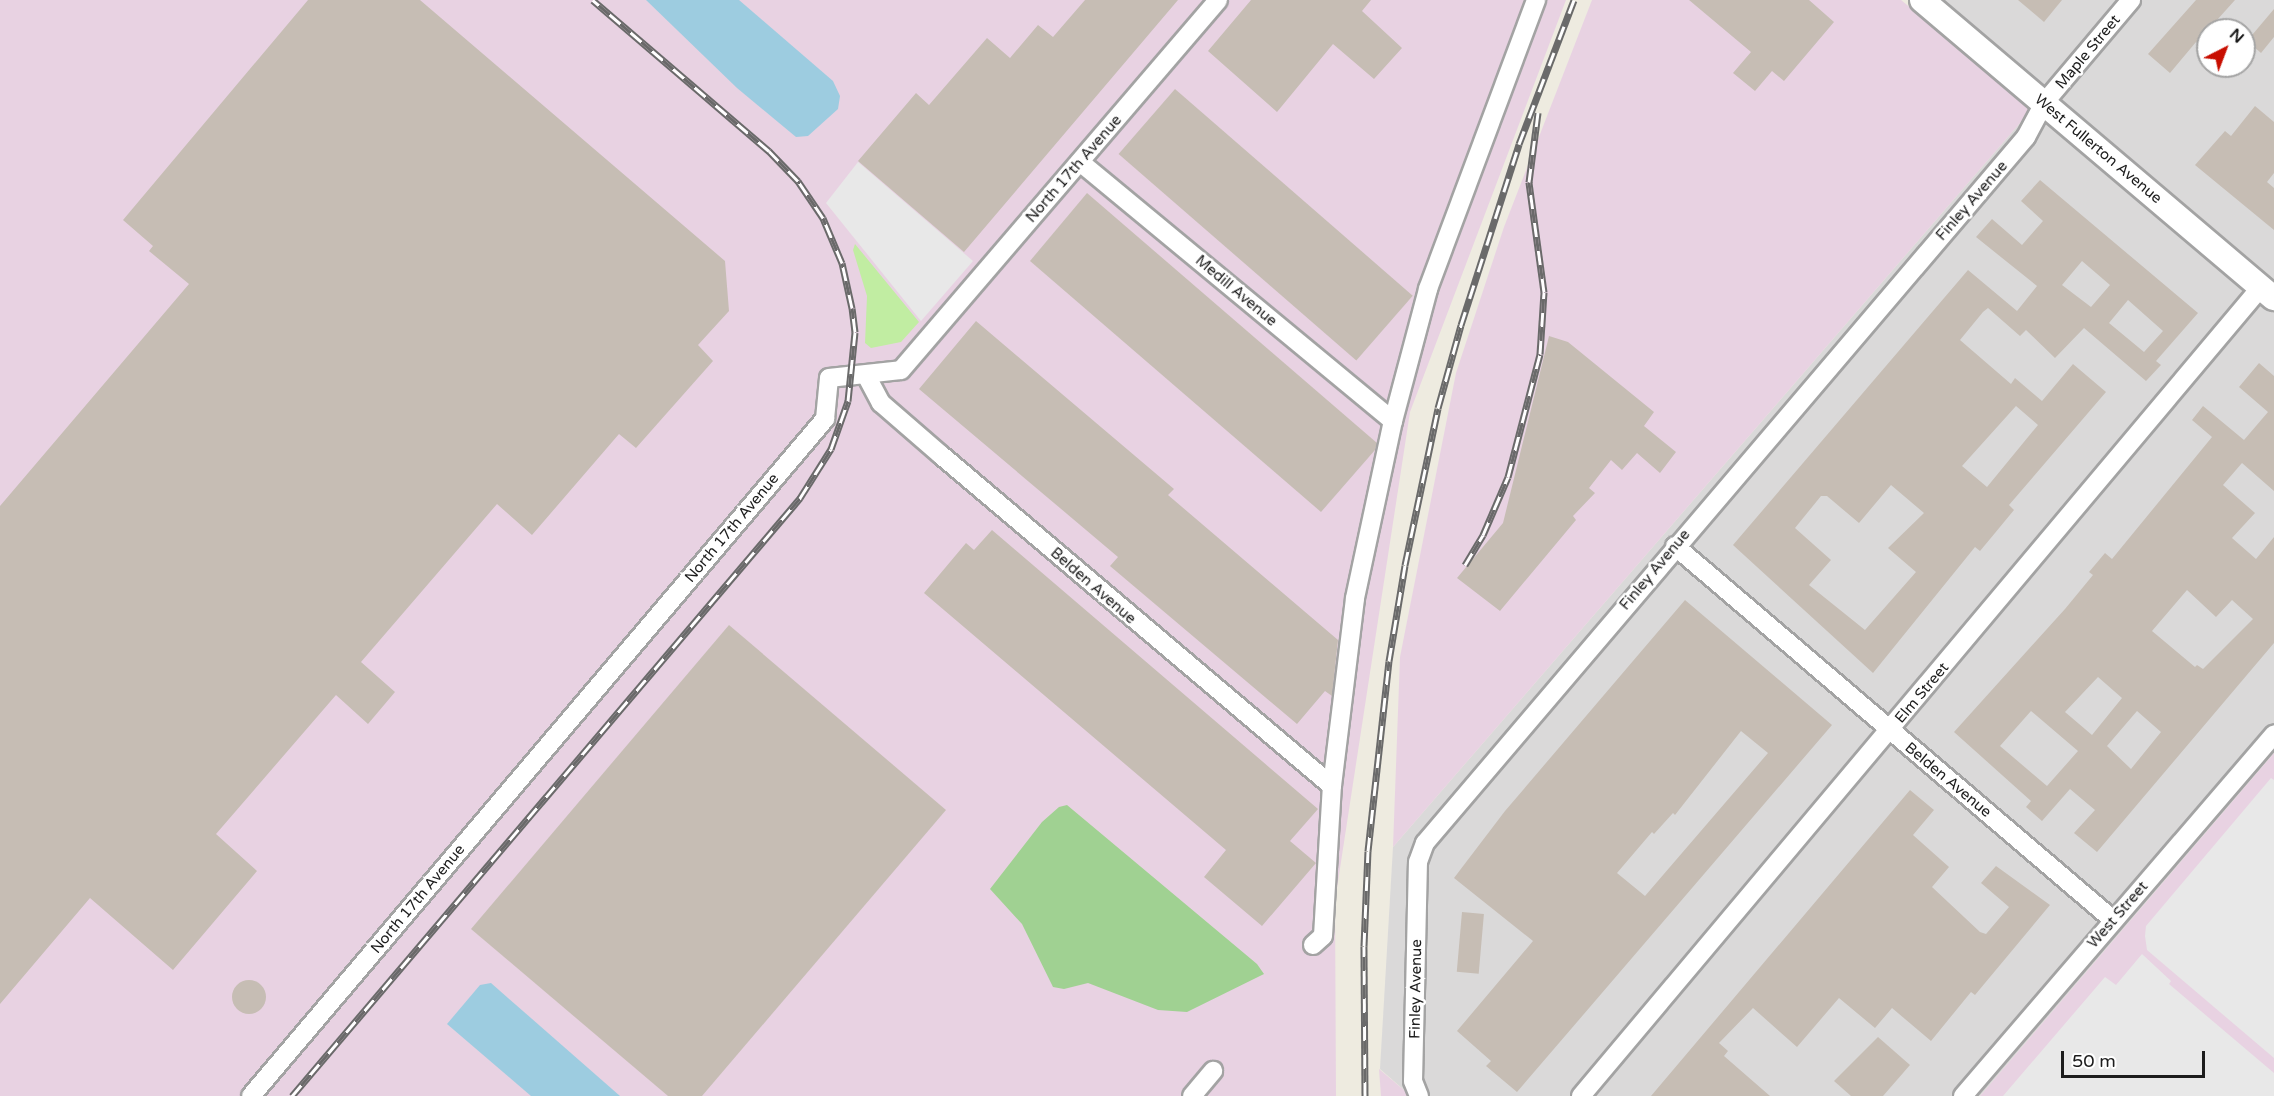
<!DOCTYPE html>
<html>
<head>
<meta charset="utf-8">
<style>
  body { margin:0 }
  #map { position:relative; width:2274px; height:1096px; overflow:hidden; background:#eeebe0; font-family:"Varela Round",sans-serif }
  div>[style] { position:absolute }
  .residential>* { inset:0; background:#dad9d9 }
  .industrial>* { inset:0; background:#e8d2e2 }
  .grass>* { inset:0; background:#c1eda2 }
  .forest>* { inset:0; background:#a0d192 }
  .parking>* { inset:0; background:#e8e8e8 }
  .water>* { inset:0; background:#9dcce0 }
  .building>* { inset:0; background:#c6bdb4; transform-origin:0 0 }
  .round { border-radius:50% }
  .roads { filter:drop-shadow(2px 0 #a3a3a3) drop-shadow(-2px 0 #a3a3a3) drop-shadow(0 2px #a3a3a3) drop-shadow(0 -2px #a3a3a3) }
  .minor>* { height:18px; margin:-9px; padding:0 9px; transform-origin:9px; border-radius:9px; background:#fff }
  .tertiary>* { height:24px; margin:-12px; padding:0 12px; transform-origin:12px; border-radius:12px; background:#fff }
  .rail>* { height:7px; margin-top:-3.5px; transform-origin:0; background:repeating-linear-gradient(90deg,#fff 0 14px,#6a6a6a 0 28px); box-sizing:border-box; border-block:2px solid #6a6a6a }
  span { translate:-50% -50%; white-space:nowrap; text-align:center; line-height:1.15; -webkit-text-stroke:5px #fff; paint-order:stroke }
  .street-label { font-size:15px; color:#1c1c1c }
  .north { position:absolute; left:2196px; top:18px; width:60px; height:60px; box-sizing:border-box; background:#fff; border:2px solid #a4a4a4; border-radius:50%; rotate:42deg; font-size:16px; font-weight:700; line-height:24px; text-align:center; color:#1c1c1c }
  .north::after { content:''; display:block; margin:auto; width:21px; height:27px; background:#c80e00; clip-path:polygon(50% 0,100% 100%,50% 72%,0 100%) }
  .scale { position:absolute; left:2061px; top:1051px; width:144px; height:27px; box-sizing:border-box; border:3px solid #1c1c1c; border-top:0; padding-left:8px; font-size:18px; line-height:21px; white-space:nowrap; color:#1c1c1c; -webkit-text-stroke:4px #fff; paint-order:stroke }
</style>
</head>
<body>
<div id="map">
  <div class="residential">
    <div style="clip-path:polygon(evenodd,1943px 0,2274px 0,2274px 279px,1943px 0,2208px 30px,2244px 30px,2244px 66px,2208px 66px,2208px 30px)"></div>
    <div style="clip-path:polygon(2033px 108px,2274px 312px,2274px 753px,1980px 1096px,1411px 1096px,1380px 1069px,1393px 847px)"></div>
  </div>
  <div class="industrial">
    <div style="clip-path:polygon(0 0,1566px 0,1410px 412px,1335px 901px,1336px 1096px,0 1096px)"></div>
    <div style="clip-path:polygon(1592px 0,1901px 0,2033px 108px,1393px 847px,1400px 657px,1456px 373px,1504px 227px)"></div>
    <div style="clip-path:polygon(2274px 753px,2274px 1096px,1980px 1096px)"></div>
    <div style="clip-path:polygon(1379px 1069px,1411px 1096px,1381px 1096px)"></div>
  </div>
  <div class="grass">
    <div style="clip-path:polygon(855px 244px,919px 322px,901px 342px,871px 348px,865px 343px,867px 296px,853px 250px)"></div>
  </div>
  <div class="forest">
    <div style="clip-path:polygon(1067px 805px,1257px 964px,1264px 974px,1187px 1012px,1158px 1010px,1088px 983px,1064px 989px,1053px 987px,1022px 924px,990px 889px,1042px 822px,1059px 807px)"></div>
  </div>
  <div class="parking">
    <div style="clip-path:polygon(858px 162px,973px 261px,921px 321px,826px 203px)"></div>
    <div style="clip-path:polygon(2271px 778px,2274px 780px,2274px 1058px,2147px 950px,2145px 936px,2146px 926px)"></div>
    <div style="clip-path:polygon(2142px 954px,2171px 981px,2169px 984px,2274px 1073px,2274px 1096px,2003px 1096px,2105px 977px,2116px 985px)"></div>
  </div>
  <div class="water">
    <div style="clip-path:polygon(646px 0,739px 0,833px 81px,840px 96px,838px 109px,808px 136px,796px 137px,737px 88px)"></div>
    <div style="clip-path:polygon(491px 983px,620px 1096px,531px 1096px,447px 1024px,480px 985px)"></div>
  </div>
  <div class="building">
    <div style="clip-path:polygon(308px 0,420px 0,725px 261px,729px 311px,698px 345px,713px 361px,636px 448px,619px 434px,532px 535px,497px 504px,361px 662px,395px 692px,368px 724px,336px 695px,216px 834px,257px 871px,173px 970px,90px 898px,0 1004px,0 506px,189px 284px,149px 251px,153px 246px,123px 220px)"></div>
    <div style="clip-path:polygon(1085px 0,1178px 0,964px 252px,858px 161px,916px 93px,929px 105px,987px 38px,1010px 58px,1038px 25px,1053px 37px)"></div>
    <div style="clip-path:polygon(1251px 0,1371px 0,1362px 11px,1402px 48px,1374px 79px,1333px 44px,1277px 112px,1208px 51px)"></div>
    <div style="clip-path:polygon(1689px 0,1809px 0,1834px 22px,1784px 81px,1772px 71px,1755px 91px,1733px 73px,1751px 52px)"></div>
    <div style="clip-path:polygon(2018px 0,2062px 0,2044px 22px)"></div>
    <div style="clip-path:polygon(2196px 0,2235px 0,2208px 30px,2208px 52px,2196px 42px,2170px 73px,2148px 54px)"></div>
    <div style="clip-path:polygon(2274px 9px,2274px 37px,2261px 53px,2247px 41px)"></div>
    <div style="left:1175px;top:89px;width:315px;height:86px;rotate:41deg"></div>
    <div style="clip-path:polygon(2255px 106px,2274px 122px,2274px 173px,2267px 182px,2274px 188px,2274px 230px,2195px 165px,2225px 131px,2231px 136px)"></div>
    <div style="clip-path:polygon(evenodd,2040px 180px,2198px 313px,2156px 361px,2161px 365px,2146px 381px,2084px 328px,2055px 358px,2026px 330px,2020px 336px,1988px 308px,1983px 312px,1960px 340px,2011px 384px,2015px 378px,2042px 401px,2073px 364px,2106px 392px,2009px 505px,2014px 510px,1995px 533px,1980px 551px,1975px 547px,1873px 673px,1733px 545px,1968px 270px,2017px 311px,2037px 286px,1976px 237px,1992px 219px,2022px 245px,2043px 221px,2021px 201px,2040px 180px,2082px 261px,2110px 285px,2091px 307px,2062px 285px,2082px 261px,2040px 180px,2128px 300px,2163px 331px,2144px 352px,2109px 323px,2128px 300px,2040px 180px,2016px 406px,2038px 425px,1987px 487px,1962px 466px,2016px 406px,2040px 180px,1891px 485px,1924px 513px,1888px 548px,1916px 572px,1865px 630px,1809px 585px,1831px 560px,1795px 528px,1821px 496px,1827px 496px,1859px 523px,1891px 485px)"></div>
    <div style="clip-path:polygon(1087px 193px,1377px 443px,1375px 450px,1321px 512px,1030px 261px)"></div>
    <div style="clip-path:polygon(976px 321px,1174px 489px,1168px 495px,1338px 640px,1332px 696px,1325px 691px,1297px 724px,1110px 566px,1118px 557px,919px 389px)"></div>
    <div style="clip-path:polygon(1549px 336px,1568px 342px,1654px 412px,1644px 426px,1676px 452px,1660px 473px,1637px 453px,1622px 470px,1611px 460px,1589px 488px,1595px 493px,1573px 516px,1576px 520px,1500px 611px,1457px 578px,1503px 523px)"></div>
    <div style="clip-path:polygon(evenodd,2259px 363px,2274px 376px,2274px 491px,2242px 463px,2223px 485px,2255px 513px,2232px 538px,2256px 559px,2274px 537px,2274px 643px,2097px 852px,2074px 833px,2095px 810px,2070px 789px,2042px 821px,2026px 807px,2031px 801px,1954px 732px,2065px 609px,2093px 575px,2089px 572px,2105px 553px,2112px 559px,2212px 437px,2192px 420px,2203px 406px,2244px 440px,2268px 412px,2239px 387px,2259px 363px,2187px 590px,2216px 617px,2232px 600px,2253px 619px,2203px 669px,2197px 665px,2195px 667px,2152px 631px,2187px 590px,2259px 363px,2098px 677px,2122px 698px,2092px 735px,2065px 712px,2098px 677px,2259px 363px,2031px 711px,2078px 751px,2047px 786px,2000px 746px,2031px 711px,2259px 363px,2137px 711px,2161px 732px,2131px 769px,2107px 746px,2137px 711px)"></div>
    <div style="clip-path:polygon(992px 530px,1318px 809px,1290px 841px,1316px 863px,1262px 926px,1204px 877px,1226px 850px,924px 593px,966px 543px,974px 550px)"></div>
    <div style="clip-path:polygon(evenodd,1685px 600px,1832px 725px,1517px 1092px,1486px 1066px,1491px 1061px,1457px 1031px,1533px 941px,1454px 878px,1505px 811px,1685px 600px,1741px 731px,1768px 753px,1645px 896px,1617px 873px,1652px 832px,1654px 834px,1673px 813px,1675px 815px,1741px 731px)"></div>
    <div style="clip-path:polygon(729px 625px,946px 810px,702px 1096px,668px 1096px,471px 929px)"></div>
    <div style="clip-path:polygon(1910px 790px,1934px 810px,1913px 835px,1949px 867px,1932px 887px,1980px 932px,1986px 934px,2009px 907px,1981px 883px,1996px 866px,2050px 905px,1975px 995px,1971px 992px,1931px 1041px,1892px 1008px,1875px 1028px,1839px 998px,1797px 1047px,1753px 1008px,1719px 1043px,1728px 1051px,1724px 1056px,1770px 1096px,1651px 1096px)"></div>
    <div style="left:1462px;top:912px;width:22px;height:60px;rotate:5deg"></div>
    <div class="round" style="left:232px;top:980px;width:34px;height:34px"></div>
    <div style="clip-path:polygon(1878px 1037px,1910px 1065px,1883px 1096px,1851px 1096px,1834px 1081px)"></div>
  </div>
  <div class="roads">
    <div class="minor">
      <div style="left:1080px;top:162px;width:406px;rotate:39.6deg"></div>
      <div style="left:866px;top:375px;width:32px;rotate:62deg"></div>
      <div style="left:881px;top:403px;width:79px;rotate:40.9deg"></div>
      <div style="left:941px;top:455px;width:512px;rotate:40.25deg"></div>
      <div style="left:1675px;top:546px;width:576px;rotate:40.49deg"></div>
      <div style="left:1313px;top:945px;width:13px;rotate:-42deg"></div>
      <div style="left:1323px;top:936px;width:150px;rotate:-86.6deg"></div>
      <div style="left:1332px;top:786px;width:189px;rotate:-83deg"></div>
      <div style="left:1355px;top:598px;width:181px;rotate:-77.9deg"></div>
      <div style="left:1393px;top:421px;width:137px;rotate:-75.1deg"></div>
      <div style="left:1428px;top:289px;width:309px;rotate:-69.5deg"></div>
      <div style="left:251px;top:1096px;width:888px;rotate:-49.71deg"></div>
      <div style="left:825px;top:419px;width:41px;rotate:-84.4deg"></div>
      <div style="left:829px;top:378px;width:72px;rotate:-6.3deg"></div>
      <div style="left:901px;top:370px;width:487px;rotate:-49.4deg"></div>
      <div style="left:1192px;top:1096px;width:33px;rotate:-50deg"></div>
      <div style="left:1419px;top:1096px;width:16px;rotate:-112deg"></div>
      <div style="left:1413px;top:1081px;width:219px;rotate:-88.7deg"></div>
      <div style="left:1418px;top:862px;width:20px;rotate:-70deg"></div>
      <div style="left:1425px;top:843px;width:927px;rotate:-49.59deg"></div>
      <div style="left:2026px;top:137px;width:38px;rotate:-62deg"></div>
      <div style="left:2044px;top:103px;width:135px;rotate:-49.8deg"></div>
      <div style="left:1581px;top:1096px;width:1057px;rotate:-49.95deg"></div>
      <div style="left:1963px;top:1096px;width:477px;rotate:-49.3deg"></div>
    </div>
    <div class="tertiary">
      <div style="left:1922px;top:0;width:461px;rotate:40.3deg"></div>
    </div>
  </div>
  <div class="rail">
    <div style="left:1465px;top:565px;width:35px;rotate:-59deg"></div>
    <div style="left:1483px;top:535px;width:63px;rotate:-66.7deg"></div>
    <div style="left:1508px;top:477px;width:127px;rotate:-75.4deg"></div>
    <div style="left:1540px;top:354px;width:62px;rotate:-86.3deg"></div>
    <div style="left:1544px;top:292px;width:111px;rotate:-97.8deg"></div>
    <div style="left:1529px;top:182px;width:70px;rotate:-82.6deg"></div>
    <div style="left:292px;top:1096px;width:785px;rotate:-49.65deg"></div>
    <div style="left:800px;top:498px;width:58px;rotate:-57.7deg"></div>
    <div style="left:831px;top:449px;width:51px;rotate:-70.5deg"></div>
    <div style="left:848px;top:401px;width:69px;rotate:-84.2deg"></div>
    <div style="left:855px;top:332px;width:24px;rotate:-97deg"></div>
    <div style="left:852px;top:308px;width:46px;rotate:-102.5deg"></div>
    <div style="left:842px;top:263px;width:49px;rotate:-112.9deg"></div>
    <div style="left:823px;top:218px;width:45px;rotate:-124deg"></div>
    <div style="left:798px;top:181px;width:42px;rotate:-134deg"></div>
    <div style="left:769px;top:151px;width:232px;rotate:-139.4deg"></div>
    <div style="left:1365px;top:1096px;width:150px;rotate:-90.4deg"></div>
    <div style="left:1364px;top:946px;width:95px;rotate:-87.6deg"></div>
    <div style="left:1368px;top:851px;width:191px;rotate:-83.7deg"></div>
    <div style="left:1389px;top:661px;width:97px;rotate:-80.5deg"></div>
    <div style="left:1405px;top:565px;width:160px;rotate:-78.1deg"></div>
    <div style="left:1438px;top:408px;width:86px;rotate:-74.5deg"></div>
    <div style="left:1461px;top:325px;width:190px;rotate:-72.2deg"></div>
    <div style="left:1519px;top:144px;width:154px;rotate:-69.1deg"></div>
  </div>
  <div class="street-label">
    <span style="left:2088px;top:52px;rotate:-50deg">Maple Street</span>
    <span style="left:2098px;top:149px;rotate:40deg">West Fullerton Avenue</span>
    <span style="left:1074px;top:169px;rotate:-49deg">North 17th Avenue</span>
    <span style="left:1972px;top:201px;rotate:-49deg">Finley Avenue</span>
    <span style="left:1236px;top:291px;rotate:40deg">Medill Avenue</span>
    <span style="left:732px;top:528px;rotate:-50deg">North 17th Avenue</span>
    <span style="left:1655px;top:570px;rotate:-50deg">Finley Avenue</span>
    <span style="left:1093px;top:586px;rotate:41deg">Belden Avenue</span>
    <span style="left:1922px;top:693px;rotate:-50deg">Elm Street</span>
    <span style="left:1948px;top:780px;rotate:40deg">Belden Avenue</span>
    <span style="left:418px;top:899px;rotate:-50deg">North 17th Avenue</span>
    <span style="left:2118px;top:915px;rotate:-49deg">West Street</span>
    <span style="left:1416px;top:989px;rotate:-89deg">Finley Avenue</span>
  </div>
  <div class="north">N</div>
  <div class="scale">50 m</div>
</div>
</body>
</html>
